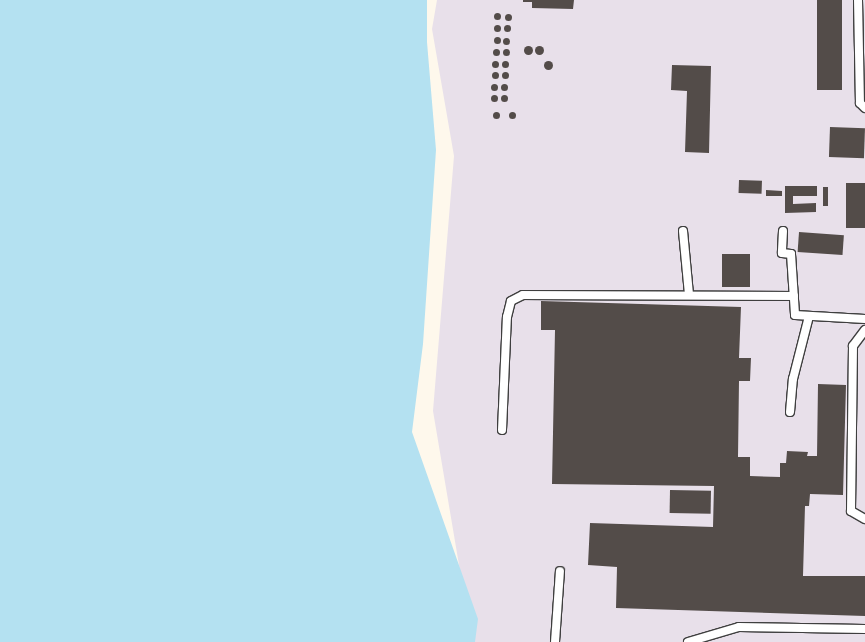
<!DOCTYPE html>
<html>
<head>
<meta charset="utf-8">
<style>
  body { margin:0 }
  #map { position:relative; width:865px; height:642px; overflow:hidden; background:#fef8ec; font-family:"PT Serif",serif }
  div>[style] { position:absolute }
  .industrial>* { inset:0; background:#e8e0ea }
  .water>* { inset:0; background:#b4e1f1 }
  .building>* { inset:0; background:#534c49; transform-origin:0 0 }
  .round { border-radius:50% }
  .roads { filter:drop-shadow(1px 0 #3f3f3f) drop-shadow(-1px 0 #3f3f3f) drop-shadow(0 1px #3f3f3f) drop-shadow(0 -1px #3f3f3f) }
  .lane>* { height:8px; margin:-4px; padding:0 4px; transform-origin:4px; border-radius:4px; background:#fff }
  span { translate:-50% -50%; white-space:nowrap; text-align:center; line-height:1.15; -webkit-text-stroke:4px #fff; paint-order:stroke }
</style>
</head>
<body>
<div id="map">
  <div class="industrial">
    <div style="clip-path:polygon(437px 0,865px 0,865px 642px,472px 642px,433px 411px,454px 156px,432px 29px)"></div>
  </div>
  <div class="water">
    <div style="clip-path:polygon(0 0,427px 0,427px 42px,436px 150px,423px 344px,412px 432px,478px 619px,475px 642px,0 642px)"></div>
  </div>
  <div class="building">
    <div style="clip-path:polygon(523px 0,574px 0,573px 9px,532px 8px,532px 2px,523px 2px)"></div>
    <div style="left:817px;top:0;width:25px;height:90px"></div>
    <div class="round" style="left:493.5px;top:12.5px;width:7px;height:7px"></div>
    <div class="round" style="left:504.5px;top:13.5px;width:7px;height:7px"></div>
    <div class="round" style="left:493.5px;top:24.5px;width:7px;height:7px"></div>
    <div class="round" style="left:503.5px;top:24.5px;width:7px;height:7px"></div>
    <div class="round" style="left:493.5px;top:36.5px;width:7px;height:7px"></div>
    <div class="round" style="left:502.5px;top:37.5px;width:7px;height:7px"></div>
    <div class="round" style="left:534.5px;top:45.5px;width:9px;height:9px"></div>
    <div class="round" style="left:523.5px;top:45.5px;width:9px;height:9px"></div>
    <div class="round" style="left:502.5px;top:48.5px;width:7px;height:7px"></div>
    <div class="round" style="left:492.5px;top:48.5px;width:7px;height:7px"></div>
    <div class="round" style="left:491.5px;top:60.5px;width:7px;height:7px"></div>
    <div class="round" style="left:501.5px;top:60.5px;width:7px;height:7px"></div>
    <div class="round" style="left:543.5px;top:60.5px;width:9px;height:9px"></div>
    <div style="clip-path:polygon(672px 65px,711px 66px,709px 153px,685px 152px,687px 91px,671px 90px)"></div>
    <div class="round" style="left:501.5px;top:71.5px;width:7px;height:7px"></div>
    <div class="round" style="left:491.5px;top:71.5px;width:7px;height:7px"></div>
    <div class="round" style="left:490.5px;top:83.5px;width:7px;height:7px"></div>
    <div class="round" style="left:500.5px;top:83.5px;width:7px;height:7px"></div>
    <div class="round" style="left:500.5px;top:94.5px;width:7px;height:7px"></div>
    <div class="round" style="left:490.5px;top:94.5px;width:7px;height:7px"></div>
    <div class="round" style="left:508.5px;top:111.5px;width:7px;height:7px"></div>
    <div class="round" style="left:492.5px;top:111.5px;width:7px;height:7px"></div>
    <div style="left:830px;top:127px;width:35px;height:30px;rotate:2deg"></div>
    <div style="left:739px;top:180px;width:23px;height:13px;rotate:2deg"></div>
    <div style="left:846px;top:183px;width:19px;height:45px"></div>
    <div style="clip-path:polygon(785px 186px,817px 186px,817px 196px,793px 196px,793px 204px,816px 203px,816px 212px,785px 213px)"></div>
    <div style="left:823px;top:187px;width:5px;height:19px"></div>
    <div style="clip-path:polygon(766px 190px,782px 191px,782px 196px,766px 196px)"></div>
    <div style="left:799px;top:232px;width:45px;height:20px;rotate:4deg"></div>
    <div style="left:722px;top:254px;width:28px;height:33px"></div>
    <div style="clip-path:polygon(541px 301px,741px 307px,739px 358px,751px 358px,750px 381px,739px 381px,738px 457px,750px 457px,750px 476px,780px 477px,780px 463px,786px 463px,787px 451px,808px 452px,807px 456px,817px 456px,818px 384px,846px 385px,843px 495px,810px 494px,809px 506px,805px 506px,803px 576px,865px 576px,865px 616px,616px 608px,617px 567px,588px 565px,590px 523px,713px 527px,714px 486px,552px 484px,555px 330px,541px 330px)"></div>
    <div style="left:670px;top:490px;width:41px;height:23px;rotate:1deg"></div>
  </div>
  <div class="roads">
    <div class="lane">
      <div style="left:858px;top:0;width:103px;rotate:88.9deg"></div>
      <div style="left:860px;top:103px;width:7px;rotate:45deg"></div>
      <div style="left:683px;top:231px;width:64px;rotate:84.6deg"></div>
      <div style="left:783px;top:231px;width:22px;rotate:93deg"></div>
      <div style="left:782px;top:253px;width:9px;rotate:6deg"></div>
      <div style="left:791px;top:254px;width:61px;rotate:86.2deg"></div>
      <div style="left:795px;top:315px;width:70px;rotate:3.3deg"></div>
      <div style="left:865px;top:330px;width:20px;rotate:127deg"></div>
      <div style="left:853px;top:346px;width:165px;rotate:90.7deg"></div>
      <div style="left:851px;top:511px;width:16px;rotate:30deg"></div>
      <div style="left:790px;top:412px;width:33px;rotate:-85deg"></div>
      <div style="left:793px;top:379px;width:65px;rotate:-75.7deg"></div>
      <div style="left:502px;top:430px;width:113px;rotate:-87.5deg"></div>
      <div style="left:507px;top:317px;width:16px;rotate:-76deg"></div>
      <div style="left:511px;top:301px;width:13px;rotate:-27deg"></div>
      <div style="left:523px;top:295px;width:271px;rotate:0.2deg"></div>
      <div style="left:555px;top:642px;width:71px;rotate:-86deg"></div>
      <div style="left:688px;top:642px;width:53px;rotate:-16.4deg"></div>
      <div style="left:739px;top:627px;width:126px;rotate:0.9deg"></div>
    </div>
  </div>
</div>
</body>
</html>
